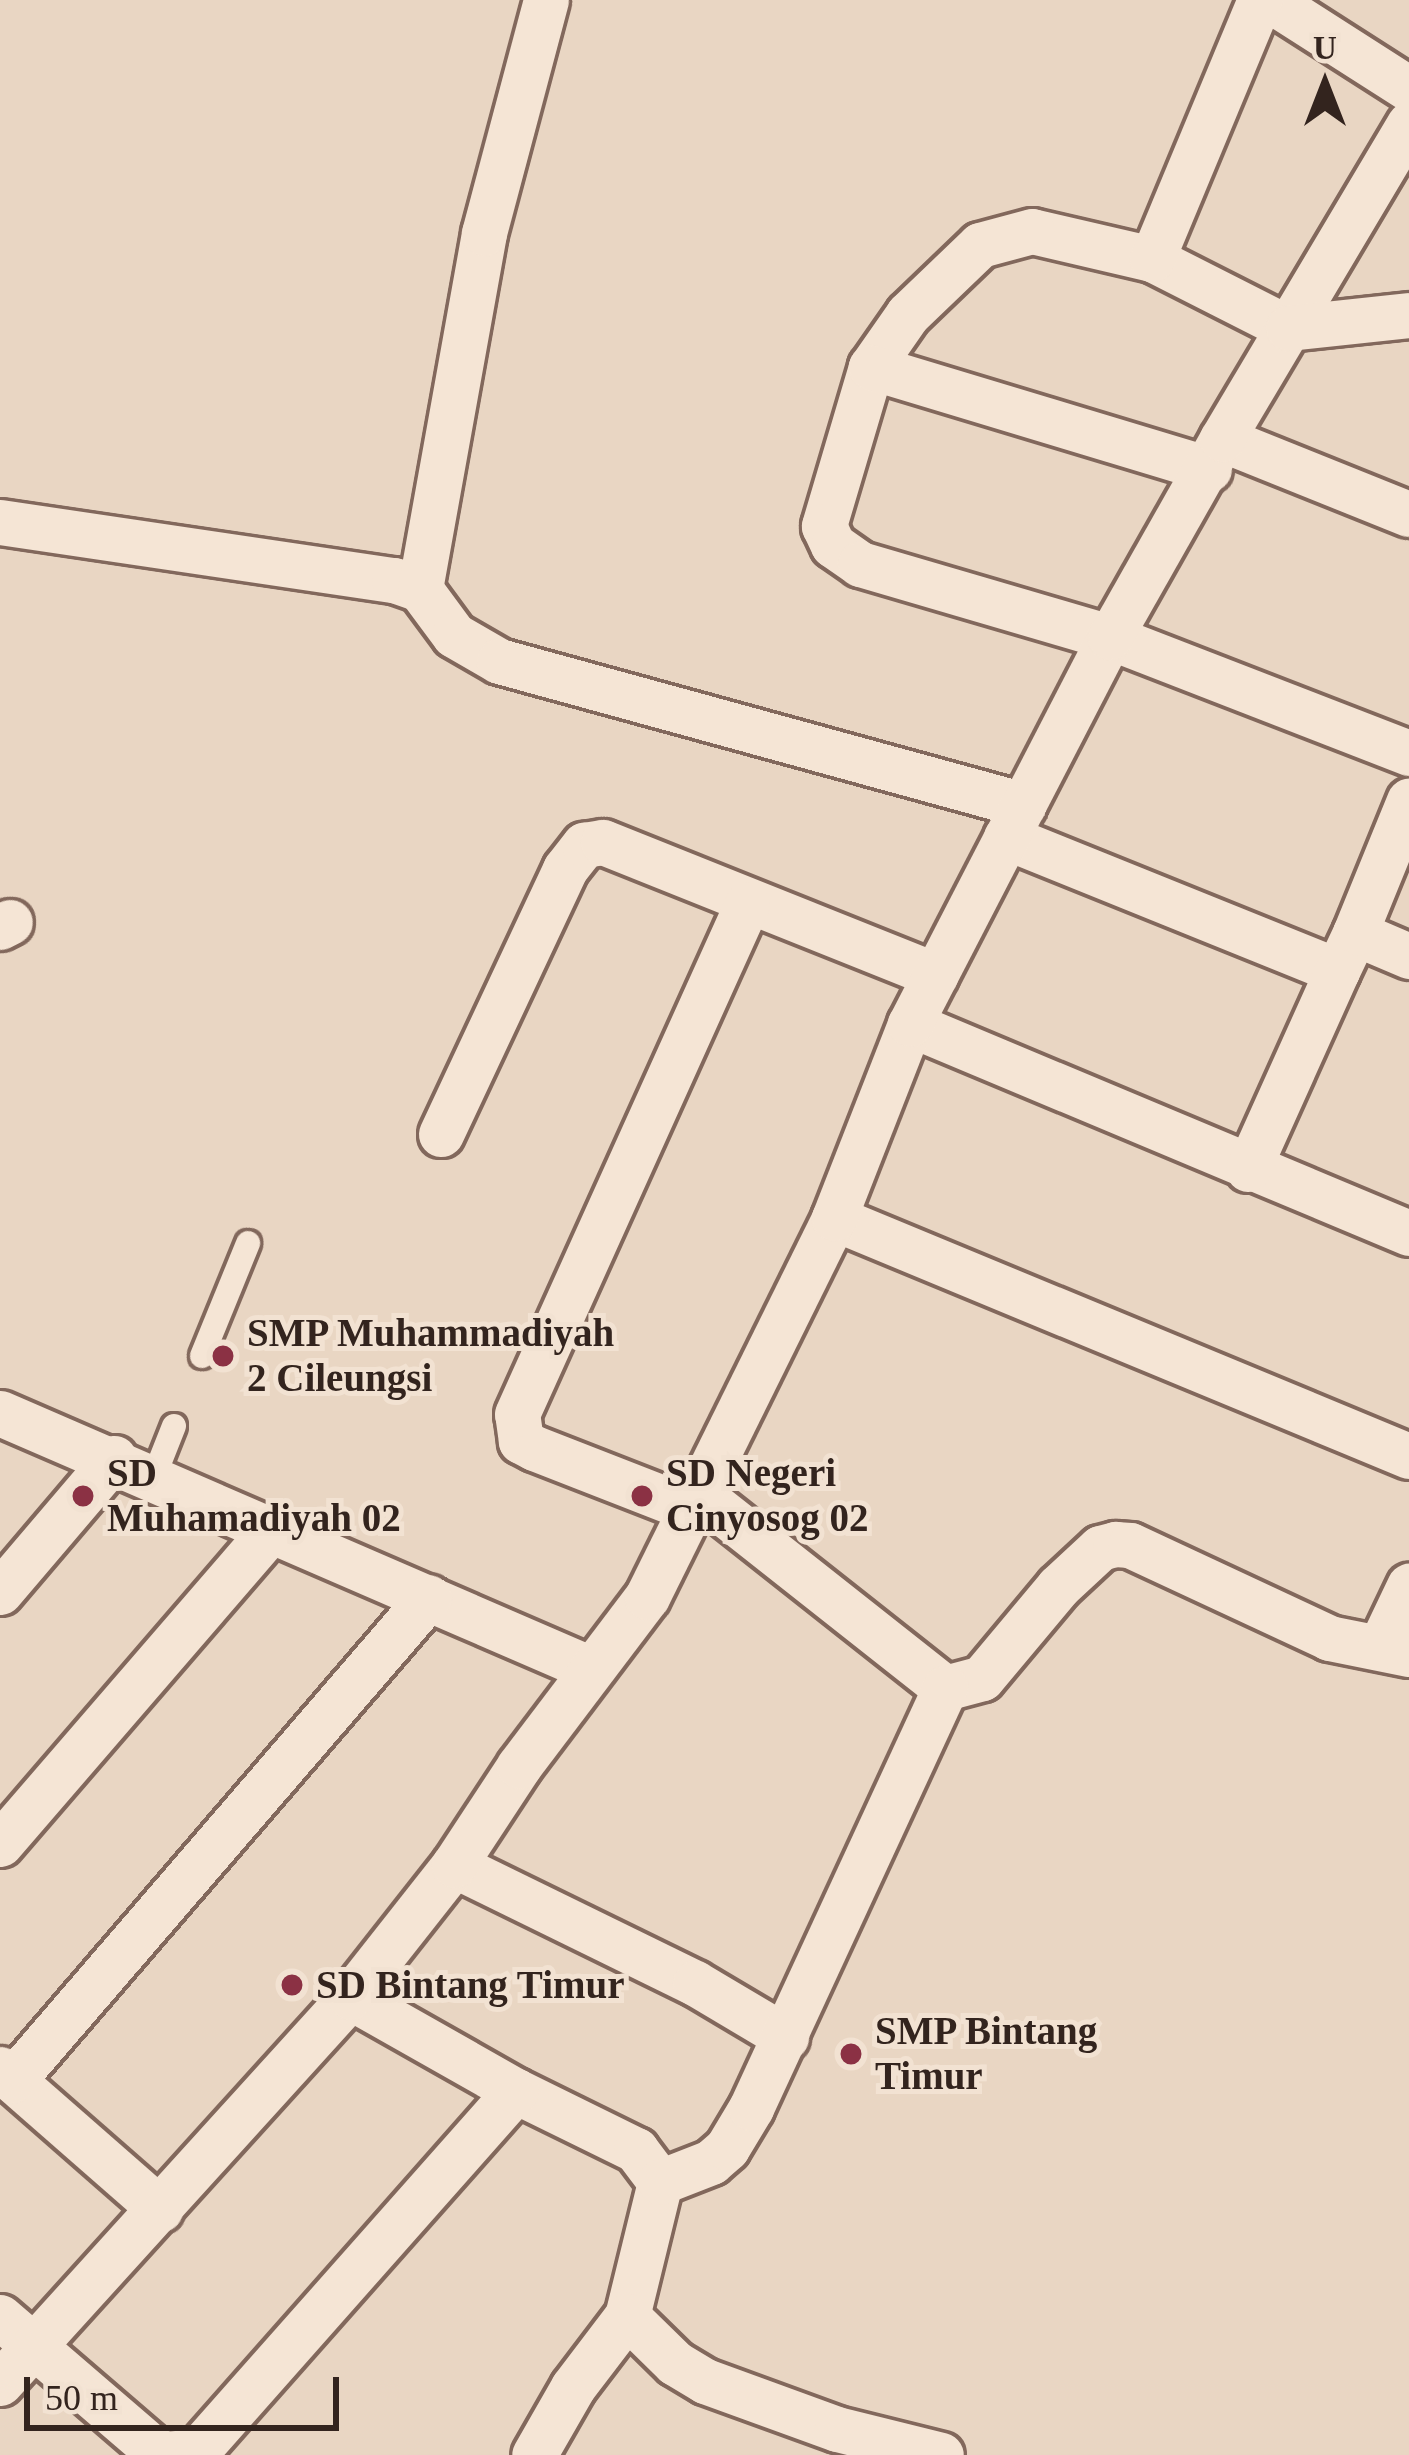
<!DOCTYPE html>
<html>
<head>
<meta charset="utf-8">
<style>
  body { margin:0 }
  #map { position:relative; width:1409px; height:2455px; overflow:hidden; background:#e9d6c3; font-family:"Times New Roman",serif }
  div>[style] { position:absolute }
  .roads { filter:drop-shadow(3px 0 #82685c) drop-shadow(-3px 0 #82685c) drop-shadow(0 3px #82685c) drop-shadow(0 -3px #82685c) }
  .lane>* { height:24px; margin:-12px; padding:0 12px; transform-origin:12px; border-radius:12px; background:#f5e5d5 }
  .street>* { height:45px; margin:-22.5px; padding:0 22.5px; transform-origin:22.5px; border-radius:22.5px; background:#f5e5d5 }
  .dots>* { width:33px; height:33px; translate:-50% -50%; box-sizing:border-box; border:6px solid #f2e2d2; border-radius:50% }
  span { translate:-50% -50%; white-space:nowrap; text-align:center; line-height:1.15; -webkit-text-stroke:10px #f2e2d2; paint-order:stroke }
  .poi-label { font-size:39px; color:#33241e; font-weight:700 }
  .left { translate:0 -50%; text-align:left }
  .north { position:absolute; left:1265px; top:24px; width:120px; height:120px; -webkit-text-stroke:9px #f2e2d2; paint-order:stroke; rotate:0deg; font-size:33px; font-weight:700; line-height:48px; text-align:center; color:#33241e }
  .north::after { content:''; display:block; margin:auto; width:42px; height:54px; background:#33241e; clip-path:polygon(50% 0,100% 100%,50% 72%,0 100%) }
  .scale { position:absolute; left:24px; top:2377px; width:315px; height:54px; box-sizing:border-box; border:6px solid #33241e; border-top:0; padding-left:15px; font-size:36px; line-height:42px; white-space:nowrap; color:#33241e; -webkit-text-stroke:9px #f2e2d2; paint-order:stroke }
</style>
</head>
<body>
<div id="map">
  <div class="roads">
    <div class="lane">
      <div style="left:202px;top:1356px;width:122px;rotate:-67.8deg"></div>
      <div style="left:153px;top:1479px;width:57px;rotate:-68.4deg"></div>
    </div>
    <div class="street">
      <div style="left:1270px;top:0;width:165px;rotate:32.6deg"></div>
      <div style="left:1409px;top:124px;width:237px;rotate:120.7deg"></div>
      <div style="left:1288px;top:328px;width:153px;rotate:-153.1deg"></div>
      <div style="left:1152px;top:259px;width:123px;rotate:-166.9deg"></div>
      <div style="left:1032px;top:231px;width:54px;rotate:164.9deg"></div>
      <div style="left:980px;top:245px;width:100px;rotate:136.2deg"></div>
      <div style="left:908px;top:314px;width:65px;rotate:124.9deg"></div>
      <div style="left:871px;top:367px;width:166px;rotate:106.5deg"></div>
      <div style="left:824px;top:526px;width:21px;rotate:65deg"></div>
      <div style="left:833px;top:545px;width:33px;rotate:35deg"></div>
      <div style="left:860px;top:564px;width:260px;rotate:16.3deg"></div>
      <div style="left:1110px;top:637px;width:321px;rotate:21.2deg"></div>
      <div style="left:1152px;top:259px;width:281px;rotate:-67.4deg"></div>
      <div style="left:871px;top:367px;width:353px;rotate:16.8deg"></div>
      <div style="left:1222px;top:439px;width:201px;rotate:21.9deg"></div>
      <div style="left:0;top:522px;width:398px;rotate:8.4deg"></div>
      <div style="left:394px;top:580px;width:28px;rotate:19deg"></div>
      <div style="left:420px;top:589px;width:57px;rotate:53.5deg"></div>
      <div style="left:454px;top:635px;width:52px;rotate:30deg"></div>
      <div style="left:499px;top:661px;width:544px;rotate:15.34deg"></div>
      <div style="left:420px;top:589px;width:362px;rotate:-79.8deg"></div>
      <div style="left:484px;top:233px;width:241px;rotate:-75.1deg"></div>
      <div style="left:1006px;top:837px;width:357px;rotate:22deg"></div>
      <div style="left:1337px;top:971px;width:42px;rotate:-64.7deg"></div>
      <div style="left:1355px;top:933px;width:59px;rotate:23.1deg"></div>
      <div style="left:0;top:927px;width:11px;rotate:-27deg"></div>
      <div style="left:1355px;top:933px;width:143px;rotate:-67.8deg"></div>
      <div style="left:910px;top:1024px;width:541px;rotate:22.73deg"></div>
      <div style="left:441px;top:1134px;width:293px;rotate:-64.9deg"></div>
      <div style="left:565px;top:869px;width:31px;rotate:-52deg"></div>
      <div style="left:584px;top:845px;width:19px;rotate:-9deg"></div>
      <div style="left:603px;top:842px;width:358px;rotate:21.8deg"></div>
      <div style="left:1248px;top:1169px;width:217px;rotate:-65.8deg"></div>
      <div style="left:834px;top:1218px;width:622px;rotate:22.49deg"></div>
      <div style="left:0;top:1413px;width:644px;rotate:23.42deg"></div>
      <div style="left:698px;top:1493px;width:315px;rotate:38.3deg"></div>
      <div style="left:945px;top:1688px;width:38px;rotate:-15deg"></div>
      <div style="left:982px;top:1678px;width:119px;rotate:-50.1deg"></div>
      <div style="left:1058px;top:1587px;width:57px;rotate:-42.9deg"></div>
      <div style="left:1100px;top:1548px;width:16px;rotate:-15deg"></div>
      <div style="left:1115px;top:1544px;width:15px;rotate:4deg"></div>
      <div style="left:1130px;top:1545px;width:220px;rotate:25deg"></div>
      <div style="left:1329px;top:1638px;width:82px;rotate:11.3deg"></div>
      <div style="left:688px;top:1508px;width:165px;rotate:-158.7deg"></div>
      <div style="left:534px;top:1448px;width:15px;rotate:-152deg"></div>
      <div style="left:521px;top:1441px;width:27px;rotate:-98deg"></div>
      <div style="left:517px;top:1414px;width:559px;rotate:-65.73deg"></div>
      <div style="left:0;top:1592px;width:176px;rotate:-49.6deg"></div>
      <div style="left:1380px;top:1647px;width:68px;rotate:-64.6deg"></div>
      <div style="left:0;top:1844px;width:415px;rotate:-49.2deg"></div>
      <div style="left:454px;top:1865px;width:268px;rotate:26.1deg"></div>
      <div style="left:695px;top:1983px;width:106px;rotate:30.7deg"></div>
      <div style="left:0;top:2069px;width:213px;rotate:41.2deg"></div>
      <div style="left:13px;top:2080px;width:637px;rotate:-49.26deg"></div>
      <div style="left:516px;top:2091px;width:134px;rotate:26.2deg"></div>
      <div style="left:636px;top:2150px;width:40px;rotate:53deg"></div>
      <div style="left:660px;top:2182px;width:138px;rotate:103.8deg"></div>
      <div style="left:627px;top:2316px;width:89px;rotate:127.3deg"></div>
      <div style="left:573px;top:2387px;width:78px;rotate:119.8deg"></div>
      <div style="left:660px;top:2182px;width:55px;rotate:-21.4deg"></div>
      <div style="left:711px;top:2162px;width:21px;rotate:-41deg"></div>
      <div style="left:727px;top:2148px;width:47px;rotate:-59deg"></div>
      <div style="left:751px;top:2108px;width:463px;rotate:-65.2deg"></div>
      <div style="left:627px;top:2316px;width:67px;rotate:44.4deg"></div>
      <div style="left:675px;top:2363px;width:35px;rotate:31deg"></div>
      <div style="left:705px;top:2381px;width:140px;rotate:20deg"></div>
      <div style="left:837px;top:2429px;width:107px;rotate:14deg"></div>
      <div style="left:0;top:2317px;width:199px;rotate:40.7deg"></div>
      <div style="left:151px;top:2447px;width:16px;rotate:27deg"></div>
      <div style="left:165px;top:2454px;width:32px;rotate:-5deg"></div>
      <div style="left:197px;top:2451px;width:481px;rotate:-48.5deg"></div>
      <div style="left:516px;top:2091px;width:191px;rotate:-150.5deg"></div>
      <div style="left:0;top:2383px;width:521px;rotate:-47.8deg"></div>
      <div style="left:350px;top:1997px;width:168px;rotate:-51.8deg"></div>
      <div style="left:454px;top:1865px;width:118px;rotate:-56.7deg"></div>
      <div style="left:519px;top:1766px;width:212px;rotate:-52.9deg"></div>
      <div style="left:647px;top:1597px;width:423px;rotate:-63.7deg"></div>
      <div style="left:834px;top:1218px;width:208px;rotate:-68.6deg"></div>
      <div style="left:910px;top:1024px;width:436px;rotate:-62.7deg"></div>
      <div style="left:1110px;top:637px;width:227px;rotate:-60.5deg"></div>
      <div style="left:1222px;top:439px;width:129px;rotate:-59.3deg"></div>
      <div style="left:1288px;top:328px;width:122px;rotate:-6.1deg"></div>
    </div>
  </div>
  <div class="dots">
    <div style="left:223px;top:1356px;background:#8b3144"></div>
    <div style="left:83px;top:1496px;background:#8b3144"></div>
    <div style="left:642px;top:1496px;background:#8b3144"></div>
    <div style="left:292px;top:1985px;background:#8b3144"></div>
    <div style="left:851px;top:2054px;background:#8b3144"></div>
  </div>
  <div class="poi-label">
    <span class="left" style="left:247px;top:1356px">SMP Muhammadiyah<br>2 Cileungsi</span>
    <span class="left" style="left:107px;top:1496px">SD<br>Muhamadiyah 02</span>
    <span class="left" style="left:666px;top:1496px">SD Negeri<br>Cinyosog 02</span>
    <span class="left" style="left:316px;top:1985px">SD Bintang Timur</span>
    <span class="left" style="left:875px;top:2054px">SMP Bintang<br>Timur</span>
  </div>
  <div class="north">U</div>
  <div class="scale">50 m</div>
</div>
</body>
</html>
